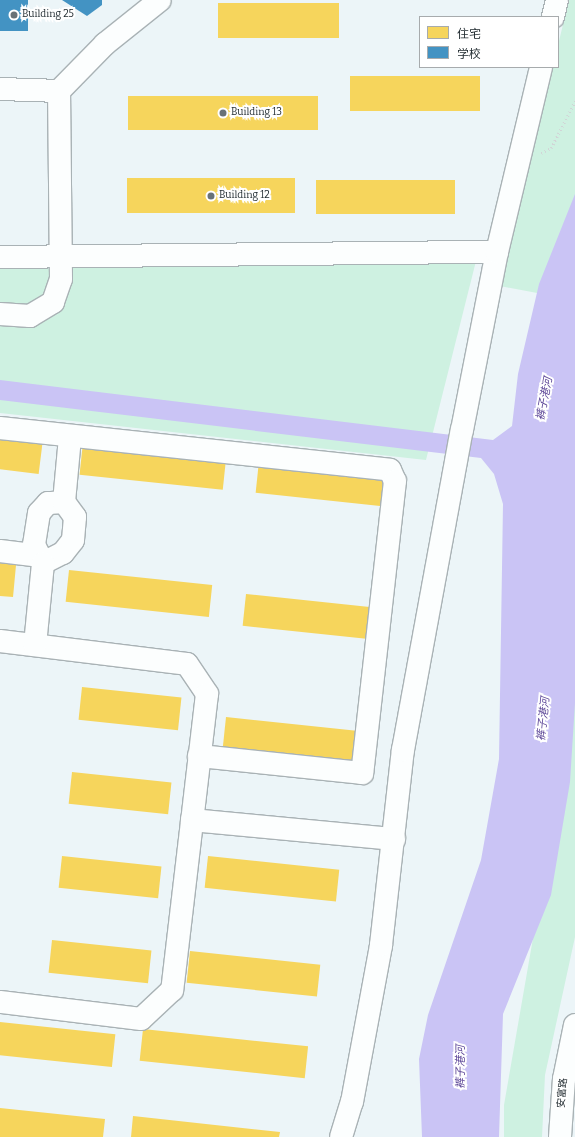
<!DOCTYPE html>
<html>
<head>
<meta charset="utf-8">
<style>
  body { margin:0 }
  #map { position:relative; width:575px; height:1137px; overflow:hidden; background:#ecf5f8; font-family:Bitter,"Noto Sans SC",serif }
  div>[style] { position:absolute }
  .green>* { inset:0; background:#cef1e1 }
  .water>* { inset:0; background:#cac4f5 }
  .homes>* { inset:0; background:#f6d55c; transform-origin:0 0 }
  .schools>* { inset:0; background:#4393c3; transform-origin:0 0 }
  .path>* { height:2.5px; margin-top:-1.25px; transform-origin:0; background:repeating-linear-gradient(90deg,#d1d4d6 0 1px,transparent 0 4px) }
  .roads { filter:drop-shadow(1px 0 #a9b2b5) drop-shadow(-1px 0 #a9b2b5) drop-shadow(0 1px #a9b2b5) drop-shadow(0 -1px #a9b2b5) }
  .minor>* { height:22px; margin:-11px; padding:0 11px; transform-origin:11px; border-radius:11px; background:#fcfefe }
  .dots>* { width:11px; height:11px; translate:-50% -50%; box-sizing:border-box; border:2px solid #fff; border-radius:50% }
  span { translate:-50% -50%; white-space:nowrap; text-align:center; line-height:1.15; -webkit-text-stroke:4px #fff; paint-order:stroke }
  .poi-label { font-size:10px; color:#222c31 }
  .left { translate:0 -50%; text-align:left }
  .street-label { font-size:10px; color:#222c31 }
  .water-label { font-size:11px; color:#5c4697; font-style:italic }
  .legend { position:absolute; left:419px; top:16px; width:140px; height:52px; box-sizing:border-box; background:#fff; border:1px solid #a7abad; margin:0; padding:5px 7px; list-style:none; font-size:12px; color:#222c31 }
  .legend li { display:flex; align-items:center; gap:8px; height:20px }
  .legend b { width:20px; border:1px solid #a7abad }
</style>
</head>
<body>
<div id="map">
  <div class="green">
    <div style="clip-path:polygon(569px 0,575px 0,575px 233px,553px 296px,500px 286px,553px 67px,558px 67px,558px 45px)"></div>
    <div style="clip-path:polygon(476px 261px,426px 460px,0 413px,0 262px)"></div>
    <div style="clip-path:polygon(575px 433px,575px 937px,545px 1075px,542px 1137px,504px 1137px,504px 1105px,549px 846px)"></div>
  </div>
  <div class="water">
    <div style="clip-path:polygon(575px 194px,575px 703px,570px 782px,551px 895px,503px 1014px,499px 1137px,422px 1137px,419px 1059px,428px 1015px,481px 860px,499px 759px,503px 504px,494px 474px,481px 458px,0 400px,0 380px,493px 440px,512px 426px,518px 374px,539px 284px)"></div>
  </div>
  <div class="homes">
    <div style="left:218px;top:3px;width:121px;height:35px"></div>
    <div style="left:350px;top:76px;width:130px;height:35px"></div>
    <div style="left:128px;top:96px;width:190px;height:34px"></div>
    <div style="left:127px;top:178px;width:168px;height:35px"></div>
    <div style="left:316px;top:180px;width:139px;height:34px"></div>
    <div style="left:0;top:436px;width:43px;height:33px;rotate:7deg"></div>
    <div style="left:83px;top:442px;width:144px;height:33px;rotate:6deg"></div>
    <div style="left:259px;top:461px;width:144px;height:32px;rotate:6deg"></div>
    <div style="clip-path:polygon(0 563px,16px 565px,13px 597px,0 596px)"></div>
    <div style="left:69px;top:570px;width:144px;height:32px;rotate:6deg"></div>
    <div style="left:246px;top:594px;width:129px;height:32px;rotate:6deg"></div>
    <div style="left:82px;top:687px;width:100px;height:33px;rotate:6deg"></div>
    <div style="left:226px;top:717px;width:131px;height:33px;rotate:6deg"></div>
    <div style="left:72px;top:772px;width:100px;height:32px;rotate:6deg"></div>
    <div style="left:62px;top:856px;width:100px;height:32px;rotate:6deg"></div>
    <div style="left:208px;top:856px;width:132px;height:32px;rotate:6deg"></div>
    <div style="left:52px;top:940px;width:100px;height:33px;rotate:6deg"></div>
    <div style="left:190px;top:951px;width:131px;height:32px;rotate:6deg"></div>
    <div style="left:0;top:1022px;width:116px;height:33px;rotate:6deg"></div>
    <div style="left:143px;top:1029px;width:166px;height:32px;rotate:6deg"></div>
    <div style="clip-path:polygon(0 1108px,105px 1119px,103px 1137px,0 1137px)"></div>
    <div style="clip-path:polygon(133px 1116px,280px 1132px,279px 1137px,131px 1137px)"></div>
  </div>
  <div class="schools">
    <div style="left:0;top:0;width:28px;height:31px"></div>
    <div style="clip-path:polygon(62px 0,102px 0,102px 5px,87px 16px)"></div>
  </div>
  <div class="path">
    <div style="left:541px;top:153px;width:11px;rotate:-27deg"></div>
    <div style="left:551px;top:148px;width:53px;rotate:-62.9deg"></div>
  </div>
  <div class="roads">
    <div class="minor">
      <div style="left:553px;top:17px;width:17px;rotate:-77deg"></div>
      <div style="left:0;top:89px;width:59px;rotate:1.9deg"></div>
      <div style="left:0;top:257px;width:497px;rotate:-0.6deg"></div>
      <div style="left:0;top:314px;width:30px;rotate:4deg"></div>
      <div style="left:30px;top:316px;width:27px;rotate:-31deg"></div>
      <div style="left:53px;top:302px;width:24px;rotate:-71deg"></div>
      <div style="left:61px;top:279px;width:188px;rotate:-90.6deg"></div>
      <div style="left:59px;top:91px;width:66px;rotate:-45.6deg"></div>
      <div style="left:105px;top:44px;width:70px;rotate:-38.7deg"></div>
      <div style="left:0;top:428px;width:392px;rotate:6.1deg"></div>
      <div style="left:390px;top:470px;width:12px;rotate:66deg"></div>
      <div style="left:395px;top:481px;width:294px;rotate:96.4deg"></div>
      <div style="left:362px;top:773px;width:164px;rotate:-174deg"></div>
      <div style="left:64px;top:502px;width:16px;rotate:176deg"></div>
      <div style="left:48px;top:503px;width:13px;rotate:132deg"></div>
      <div style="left:39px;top:513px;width:32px;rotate:99deg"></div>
      <div style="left:34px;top:545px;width:20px;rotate:63deg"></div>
      <div style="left:43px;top:563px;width:22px;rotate:-27deg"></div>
      <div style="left:63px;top:553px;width:16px;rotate:-52deg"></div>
      <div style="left:73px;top:540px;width:23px;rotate:-85deg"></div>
      <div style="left:75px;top:517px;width:19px;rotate:-126deg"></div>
      <div style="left:64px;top:502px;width:65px;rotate:-84.7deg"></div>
      <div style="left:0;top:551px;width:39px;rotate:7deg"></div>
      <div style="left:0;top:641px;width:188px;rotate:7deg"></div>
      <div style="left:187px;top:664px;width:36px;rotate:56deg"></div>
      <div style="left:207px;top:694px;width:298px;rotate:96.7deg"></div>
      <div style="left:172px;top:990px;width:42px;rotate:136.9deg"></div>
      <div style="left:141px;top:1019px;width:142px;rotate:-173.1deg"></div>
      <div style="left:35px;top:645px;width:82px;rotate:-84.4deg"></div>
      <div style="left:192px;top:820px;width:203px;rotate:5.4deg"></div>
      <div style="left:341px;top:1137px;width:37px;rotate:-73deg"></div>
      <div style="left:352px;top:1102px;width:160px;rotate:-79.5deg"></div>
      <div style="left:381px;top:945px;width:196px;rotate:-83.6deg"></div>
      <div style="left:403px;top:750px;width:325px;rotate:-79.6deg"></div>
      <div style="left:462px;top:430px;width:181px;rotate:-78.9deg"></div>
      <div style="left:497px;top:252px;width:190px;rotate:-76.6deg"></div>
      <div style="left:560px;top:1137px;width:58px;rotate:-86.1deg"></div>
      <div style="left:564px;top:1079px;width:55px;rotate:-78.5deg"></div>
    </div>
  </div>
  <div class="dots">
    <div style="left:14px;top:15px;background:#697277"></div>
    <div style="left:223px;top:113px;background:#697277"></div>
    <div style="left:211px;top:196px;background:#697277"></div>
  </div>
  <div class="poi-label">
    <span class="left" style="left:22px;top:15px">Building 25</span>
    <span class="left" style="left:231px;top:113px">Building 13</span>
    <span class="left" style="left:219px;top:196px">Building 12</span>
  </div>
  <div class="street-label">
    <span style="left:563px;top:1093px;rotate:-85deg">安富路</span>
  </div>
  <div class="water-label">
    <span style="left:545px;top:399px;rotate:-79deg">裤子港河</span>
    <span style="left:544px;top:719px;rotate:-84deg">裤子港河</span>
    <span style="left:461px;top:1067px;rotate:-90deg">裤子港河</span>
  </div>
  <ul class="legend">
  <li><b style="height:11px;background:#f6d55c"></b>住宅</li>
  <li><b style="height:11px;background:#4393c3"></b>学校</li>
  </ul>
</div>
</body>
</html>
